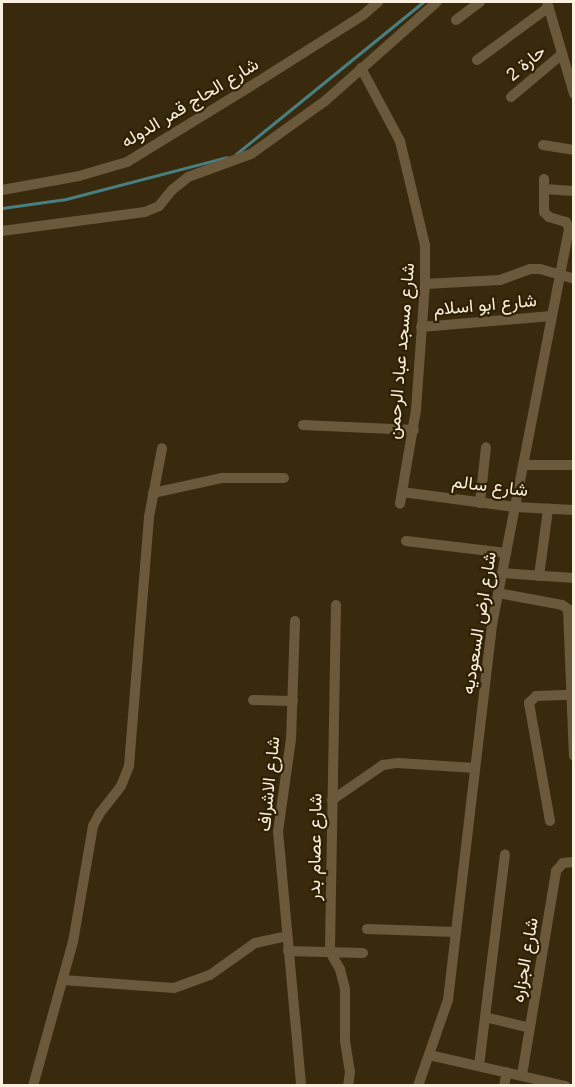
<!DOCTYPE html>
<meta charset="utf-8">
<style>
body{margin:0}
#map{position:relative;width:575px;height:1087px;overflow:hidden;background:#3a2a0d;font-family:Helvetica,Vazirmatn,sans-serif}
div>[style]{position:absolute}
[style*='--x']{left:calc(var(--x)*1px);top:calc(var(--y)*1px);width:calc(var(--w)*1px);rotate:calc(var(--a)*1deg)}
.stream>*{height:3px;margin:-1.5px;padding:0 1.5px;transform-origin:1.5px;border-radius:1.5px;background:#477f82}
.minor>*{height:10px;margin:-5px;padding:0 5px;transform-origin:5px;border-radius:5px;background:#6b593c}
span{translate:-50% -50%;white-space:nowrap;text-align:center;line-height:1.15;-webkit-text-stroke:4.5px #302004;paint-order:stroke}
.street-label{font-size:18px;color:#fbf0e0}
.frame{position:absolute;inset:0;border:3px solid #fbf0e0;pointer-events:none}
</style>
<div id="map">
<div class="stream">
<i style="--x:236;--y:154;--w:241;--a:-39.1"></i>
<i style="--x:2;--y:208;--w:65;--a:-8"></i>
<i style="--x:66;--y:199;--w:166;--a:-14.6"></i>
</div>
<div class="minor">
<i style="--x:547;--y:2;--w:96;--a:73.6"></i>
<i style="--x:456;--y:20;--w:30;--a:-37"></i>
<i style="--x:477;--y:60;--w:89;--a:-36.4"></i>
<i style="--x:361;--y:68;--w:83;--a:61.9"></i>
<i style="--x:400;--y:141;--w:107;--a:76.5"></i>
<i style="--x:425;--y:245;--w:39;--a:90"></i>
<i style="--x:425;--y:284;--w:126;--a:94.1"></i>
<i style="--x:416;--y:410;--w:95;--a:99.7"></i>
<i style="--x:511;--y:97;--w:67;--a:-40.1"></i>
<i style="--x:543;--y:145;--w:31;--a:9"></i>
<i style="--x:544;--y:189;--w:30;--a:4"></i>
<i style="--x:2;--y:190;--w:78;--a:-10.3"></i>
<i style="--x:79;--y:176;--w:50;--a:-16.3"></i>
<i style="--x:127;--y:162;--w:136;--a:-31.5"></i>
<i style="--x:243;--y:91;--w:142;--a:-32.3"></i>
<i style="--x:363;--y:15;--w:20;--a:-41"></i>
<i style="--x:2;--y:231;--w:144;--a:-7.6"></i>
<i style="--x:145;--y:212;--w:15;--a:-23"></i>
<i style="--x:159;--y:206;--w:21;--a:-51"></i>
<i style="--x:172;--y:190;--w:21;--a:-39"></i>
<i style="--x:188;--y:177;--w:67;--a:-20.1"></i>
<i style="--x:251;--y:154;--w:91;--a:-35.6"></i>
<i style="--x:325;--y:101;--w:149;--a:-41.5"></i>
<i style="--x:425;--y:284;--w:75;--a:-3.1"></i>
<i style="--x:500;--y:280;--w:32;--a:-20"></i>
<i style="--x:530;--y:269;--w:10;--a:0"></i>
<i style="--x:540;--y:269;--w:35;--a:16"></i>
<i style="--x:421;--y:327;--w:131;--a:-4.8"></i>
<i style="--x:303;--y:425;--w:111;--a:2.6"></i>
<i style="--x:523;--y:465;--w:51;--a:0"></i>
<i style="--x:402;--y:492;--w:114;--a:7.6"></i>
<i style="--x:515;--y:507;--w:59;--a:2.9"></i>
<i style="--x:153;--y:493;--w:71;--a:-12.3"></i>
<i style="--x:222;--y:478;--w:62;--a:0"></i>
<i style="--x:480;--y:503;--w:56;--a:-83.9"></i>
<i style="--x:406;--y:541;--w:101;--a:6.8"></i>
<i style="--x:502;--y:573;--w:72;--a:4"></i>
<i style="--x:539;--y:576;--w:68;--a:-82.3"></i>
<i style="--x:498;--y:593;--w:65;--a:10.6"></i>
<i style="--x:562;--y:605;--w:7;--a:34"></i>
<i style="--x:568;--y:609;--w:147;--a:87.7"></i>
<i style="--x:336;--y:605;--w:347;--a:91"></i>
<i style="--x:330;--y:952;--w:20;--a:60"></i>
<i style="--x:340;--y:969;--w:21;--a:76"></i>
<i style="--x:345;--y:989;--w:52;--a:90"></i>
<i style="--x:345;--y:1041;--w:31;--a:81"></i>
<i style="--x:350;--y:1072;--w:14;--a:98"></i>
<i style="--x:295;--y:621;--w:118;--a:91.9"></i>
<i style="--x:291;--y:739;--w:93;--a:98"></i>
<i style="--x:278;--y:831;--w:256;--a:84.8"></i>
<i style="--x:253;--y:700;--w:40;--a:1.4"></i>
<i style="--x:332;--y:800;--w:62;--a:-34.5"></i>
<i style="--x:383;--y:765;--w:15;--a:-8"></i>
<i style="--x:398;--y:763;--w:77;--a:3.7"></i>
<i style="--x:550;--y:821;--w:120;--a:-100.1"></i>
<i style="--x:529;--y:703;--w:10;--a:-45"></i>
<i style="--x:536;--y:696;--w:35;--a:-2"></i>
<i style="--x:367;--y:929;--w:88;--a:2"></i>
<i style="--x:288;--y:951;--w:75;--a:1.5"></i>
<i style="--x:63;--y:980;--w:111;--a:4.1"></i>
<i style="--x:174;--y:988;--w:38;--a:-20"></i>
<i style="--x:210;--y:975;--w:55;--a:-35.4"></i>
<i style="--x:255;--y:943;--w:33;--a:-12"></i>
<i style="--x:485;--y:1017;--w:46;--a:13.7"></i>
<i style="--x:429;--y:1055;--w:140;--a:12.8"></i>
<i style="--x:479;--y:1066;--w:213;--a:-83"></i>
<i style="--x:522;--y:1075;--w:207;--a:-80.5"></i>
<i style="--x:556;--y:871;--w:11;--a:-49"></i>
<i style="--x:563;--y:863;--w:11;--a:-5"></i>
<i style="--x:33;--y:1086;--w:149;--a:-74.5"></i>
<i style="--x:73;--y:942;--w:118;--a:-80.2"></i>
<i style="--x:93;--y:826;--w:15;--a:-62"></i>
<i style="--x:100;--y:813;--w:34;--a:-52"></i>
<i style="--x:121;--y:786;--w:22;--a:-68"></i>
<i style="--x:129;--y:766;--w:250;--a:-85.4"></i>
<i style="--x:149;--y:517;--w:70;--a:-79.3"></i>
<i style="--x:418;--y:1086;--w:91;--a:-70.8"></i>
<i style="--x:448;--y:1000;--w:378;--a:-83.3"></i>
<i style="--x:492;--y:625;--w:404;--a:-79"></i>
<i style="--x:569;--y:228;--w:7;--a:-117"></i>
<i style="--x:566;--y:222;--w:18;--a:-164"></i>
<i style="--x:549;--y:217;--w:7;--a:-135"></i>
<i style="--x:544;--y:212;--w:33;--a:-90"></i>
<i style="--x:504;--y:1086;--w:14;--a:-78"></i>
</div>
<div class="street-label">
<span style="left:526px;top:63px;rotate:-40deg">حارة 2</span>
<span style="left:190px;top:103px;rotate:-31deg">شارع الحاج قمر الدوله</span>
<span style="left:485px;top:305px;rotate:-5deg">شارع ابو اسلام</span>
<span style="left:401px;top:351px;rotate:-85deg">شارع مسجد عباد الرحمن</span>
<span style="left:490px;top:486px;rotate:7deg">شارع سالم</span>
<span style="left:479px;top:623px;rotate:-81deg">شارع ارض السعوديه</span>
<span style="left:269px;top:784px;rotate:-84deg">شارع الاشراف</span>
<span style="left:315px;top:847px;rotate:-89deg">شارع عصام بدر</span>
<span style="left:525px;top:960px;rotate:-80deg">شارع الجزاره</span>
</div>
<div class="frame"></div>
</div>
